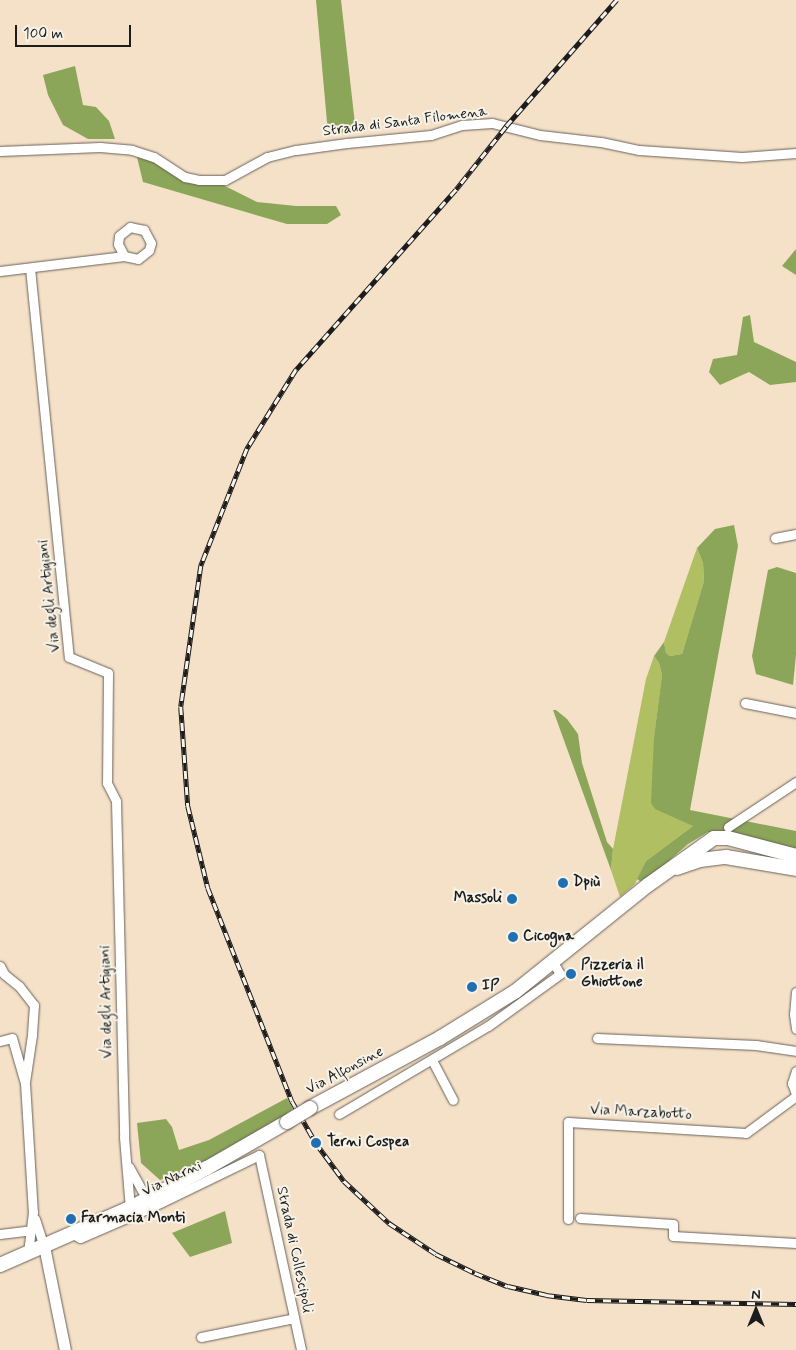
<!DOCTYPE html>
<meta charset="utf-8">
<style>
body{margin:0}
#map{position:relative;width:796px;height:1350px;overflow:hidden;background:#f5e0c8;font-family:Mynerve,sans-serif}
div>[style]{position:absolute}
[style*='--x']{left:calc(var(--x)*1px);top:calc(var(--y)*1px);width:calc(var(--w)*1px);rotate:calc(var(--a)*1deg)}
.green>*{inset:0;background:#afbf62}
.forest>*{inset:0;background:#8ba658}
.roads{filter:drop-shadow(0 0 1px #686158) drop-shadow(0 0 1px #686158)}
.minor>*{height:9px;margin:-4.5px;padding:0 4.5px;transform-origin:4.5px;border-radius:4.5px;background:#fff}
.tertiary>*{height:11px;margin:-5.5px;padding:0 5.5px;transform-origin:5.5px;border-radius:5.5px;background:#fff}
.primary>*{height:14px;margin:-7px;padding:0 7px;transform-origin:7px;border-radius:7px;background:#fff}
.rail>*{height:4.5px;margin-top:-2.25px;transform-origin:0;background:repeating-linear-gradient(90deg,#f7f3e8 0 8px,#1c1c1c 0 16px);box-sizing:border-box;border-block:1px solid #1c1c1c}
.bridges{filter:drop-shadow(0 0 1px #686158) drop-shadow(0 0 1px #686158)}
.primary-bridge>*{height:14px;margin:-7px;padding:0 7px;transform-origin:7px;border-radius:7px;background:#fff}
.dots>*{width:14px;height:14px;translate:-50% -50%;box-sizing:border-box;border:2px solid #f7f3e8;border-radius:50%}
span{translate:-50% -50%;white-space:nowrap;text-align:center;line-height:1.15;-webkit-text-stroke:4px #f7f3e8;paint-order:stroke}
.street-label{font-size:15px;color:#1c1c1c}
.poi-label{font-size:15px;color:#1c1c1c;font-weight:700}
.left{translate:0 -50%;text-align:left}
.right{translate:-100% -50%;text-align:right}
.north{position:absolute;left:731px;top:1285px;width:50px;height:50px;-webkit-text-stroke:4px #f7f3e8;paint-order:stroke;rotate:0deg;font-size:14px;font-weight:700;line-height:20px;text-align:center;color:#1c1c1c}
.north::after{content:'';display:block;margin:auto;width:18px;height:22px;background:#1c1c1c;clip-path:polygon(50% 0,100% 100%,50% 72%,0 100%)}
.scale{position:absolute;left:15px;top:25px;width:116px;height:22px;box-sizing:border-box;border:2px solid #1c1c1c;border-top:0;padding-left:6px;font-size:15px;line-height:18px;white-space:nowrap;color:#1c1c1c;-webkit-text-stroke:4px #f7f3e8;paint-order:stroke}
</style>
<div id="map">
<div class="green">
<i style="clip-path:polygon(697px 548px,703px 563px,704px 581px,682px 654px,670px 656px,666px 653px,664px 642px)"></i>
<i style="clip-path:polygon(654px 656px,659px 663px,662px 675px,654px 738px,693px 826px,646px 861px,635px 884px,620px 897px,611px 870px,613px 849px,646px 679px)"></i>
</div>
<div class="forest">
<i style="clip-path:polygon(316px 0,341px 0,356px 133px,328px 133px)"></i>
<i style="clip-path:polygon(75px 66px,83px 105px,96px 107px,109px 121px,115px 139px,88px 139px,63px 125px,48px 95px,43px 75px)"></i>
<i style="clip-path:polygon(137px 157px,151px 158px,177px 171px,219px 183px,257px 202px,296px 206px,336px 206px,341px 215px,327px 224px,287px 224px,143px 182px)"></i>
<i style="clip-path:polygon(796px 249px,796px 275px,782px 266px)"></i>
<i style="clip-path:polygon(750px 315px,754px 342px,796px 362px,796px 382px,770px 385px,749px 372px,720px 385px,709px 372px,713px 359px,737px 355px,743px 317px)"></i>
<i style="clip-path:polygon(734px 525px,738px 546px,690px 810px,796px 831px,796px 852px,708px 832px,688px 844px,647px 880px,640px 881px,637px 879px,646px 861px,693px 826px,655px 809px,651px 803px,654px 737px,662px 675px,659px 663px,654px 656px,664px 642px,666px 653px,670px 656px,682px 654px,704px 581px,703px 563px,697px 548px,715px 529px)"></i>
<i style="clip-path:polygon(777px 567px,796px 573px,796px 655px,793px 685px,756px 674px,752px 656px,768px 570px)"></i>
<i style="clip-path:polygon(553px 710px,556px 710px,567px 719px,578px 734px,582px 763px,607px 842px,613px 849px,611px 870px)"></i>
<i style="clip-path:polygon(287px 1098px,293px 1109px,275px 1122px,207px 1161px,160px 1180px,141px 1163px,137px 1123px,166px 1119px,172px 1127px,179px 1150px,209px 1140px)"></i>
<i style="clip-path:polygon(225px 1211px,232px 1243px,190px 1257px,172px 1233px)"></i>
</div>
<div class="roads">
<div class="minor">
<i style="--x:0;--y:151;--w:100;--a:-2.3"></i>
<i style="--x:100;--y:147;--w:32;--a:5"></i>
<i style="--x:132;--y:150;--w:23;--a:18"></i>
<i style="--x:154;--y:157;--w:37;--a:33"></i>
<i style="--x:185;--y:177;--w:14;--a:12"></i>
<i style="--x:199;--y:180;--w:26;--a:0"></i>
<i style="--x:225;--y:180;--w:48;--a:-28.7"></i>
<i style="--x:267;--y:157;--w:30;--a:-14"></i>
<i style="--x:296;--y:150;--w:51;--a:-7.8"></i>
<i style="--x:347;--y:143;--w:84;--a:-5.4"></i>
<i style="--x:431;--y:135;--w:33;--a:-18"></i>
<i style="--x:462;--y:125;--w:30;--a:-4"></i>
<i style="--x:492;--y:123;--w:49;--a:14"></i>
<i style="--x:540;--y:135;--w:61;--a:6.5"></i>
<i style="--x:601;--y:142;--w:39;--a:12"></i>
<i style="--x:639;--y:150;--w:103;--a:3.9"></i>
<i style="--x:742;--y:157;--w:54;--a:-4.2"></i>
<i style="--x:30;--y:268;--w:391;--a:84.3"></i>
<i style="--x:69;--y:657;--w:42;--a:22.3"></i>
<i style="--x:108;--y:673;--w:110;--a:90.5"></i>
<i style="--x:107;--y:783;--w:20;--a:63"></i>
<i style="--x:116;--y:801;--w:336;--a:88.6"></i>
<i style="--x:124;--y:1137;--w:71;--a:85.2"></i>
<i style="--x:0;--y:271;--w:125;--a:-6.9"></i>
<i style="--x:124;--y:256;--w:14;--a:12"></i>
<i style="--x:138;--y:259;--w:14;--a:-39"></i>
<i style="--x:149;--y:250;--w:7;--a:-74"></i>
<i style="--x:151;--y:243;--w:15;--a:-118"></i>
<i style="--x:144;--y:230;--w:14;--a:-168"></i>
<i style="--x:130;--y:227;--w:14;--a:141"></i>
<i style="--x:119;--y:236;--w:8;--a:97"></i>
<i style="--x:118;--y:244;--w:13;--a:63"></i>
<i style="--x:775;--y:538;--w:21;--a:-11"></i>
<i style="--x:745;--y:703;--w:52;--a:11.1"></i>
<i style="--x:728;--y:827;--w:82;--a:-33.5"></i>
<i style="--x:0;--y:966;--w:9;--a:63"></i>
<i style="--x:4;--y:974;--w:19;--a:39"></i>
<i style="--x:19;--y:986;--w:24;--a:52"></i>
<i style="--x:34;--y:1005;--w:30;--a:94"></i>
<i style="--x:32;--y:1035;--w:48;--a:98.5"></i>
<i style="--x:796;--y:992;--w:22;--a:95"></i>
<i style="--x:794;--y:1014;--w:15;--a:82"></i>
<i style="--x:597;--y:1038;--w:159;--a:2.5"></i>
<i style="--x:756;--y:1045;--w:40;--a:8.5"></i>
<i style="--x:0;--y:1041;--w:12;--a:-14"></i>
<i style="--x:12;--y:1038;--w:47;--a:73.9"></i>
<i style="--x:25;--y:1083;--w:129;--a:86.5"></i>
<i style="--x:33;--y:1212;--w:41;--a:97"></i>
<i style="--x:432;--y:1060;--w:45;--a:62.3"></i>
<i style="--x:796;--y:1071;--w:13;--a:108"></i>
<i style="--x:792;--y:1083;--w:12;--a:70"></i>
<i style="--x:339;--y:1114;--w:173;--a:-30.6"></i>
<i style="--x:488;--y:1026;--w:89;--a:-35.8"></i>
<i style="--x:560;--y:974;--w:14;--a:-120"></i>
<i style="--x:129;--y:1167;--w:37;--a:61"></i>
<i style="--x:580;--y:1218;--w:93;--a:3.7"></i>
<i style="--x:673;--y:1224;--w:12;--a:90"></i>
<i style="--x:673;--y:1236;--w:123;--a:3.3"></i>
<i style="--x:35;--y:1219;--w:28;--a:72"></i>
<i style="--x:568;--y:1219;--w:97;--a:-90"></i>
<i style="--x:568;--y:1122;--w:178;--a:3.5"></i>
<i style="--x:746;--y:1133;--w:62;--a:-36.5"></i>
<i style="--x:71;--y:1233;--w:10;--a:29"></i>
<i style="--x:80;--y:1238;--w:81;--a:-23.4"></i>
<i style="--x:154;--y:1206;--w:117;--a:-25.9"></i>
<i style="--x:259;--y:1155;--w:199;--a:77.8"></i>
<i style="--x:0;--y:1234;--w:31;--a:-7"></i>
<i style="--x:201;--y:1337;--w:95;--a:-11.5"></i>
</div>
<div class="tertiary">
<i style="--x:44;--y:1246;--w:106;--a:78.6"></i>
</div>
<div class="primary">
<i style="--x:677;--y:868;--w:24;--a:-19"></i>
<i style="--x:700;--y:860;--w:26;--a:-7"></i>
<i style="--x:726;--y:857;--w:71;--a:9.7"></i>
<i style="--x:310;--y:1108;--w:148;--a:-28.3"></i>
<i style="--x:440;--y:1038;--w:89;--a:-31.7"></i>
<i style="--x:516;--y:991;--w:169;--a:-38.8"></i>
<i style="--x:648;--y:885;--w:81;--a:-35.5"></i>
<i style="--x:714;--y:838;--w:14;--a:0"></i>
<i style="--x:728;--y:838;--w:70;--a:14.8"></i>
<i style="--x:0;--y:1265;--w:142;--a:-23.7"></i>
<i style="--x:130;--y:1208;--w:87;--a:-27.5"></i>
<i style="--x:207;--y:1168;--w:92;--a:-29.9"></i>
</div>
</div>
<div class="rail">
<i style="--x:617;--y:0;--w:169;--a:131.2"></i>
<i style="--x:506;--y:127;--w:80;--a:128.4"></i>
<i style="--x:456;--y:190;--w:241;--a:131.6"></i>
<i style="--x:296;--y:370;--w:93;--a:121.8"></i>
<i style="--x:247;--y:449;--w:126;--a:111.5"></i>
<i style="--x:201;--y:566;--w:142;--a:98.1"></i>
<i style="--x:181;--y:707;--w:99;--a:86"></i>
<i style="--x:188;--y:806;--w:84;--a:76.3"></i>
<i style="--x:208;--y:888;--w:229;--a:68.5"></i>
<i style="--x:292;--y:1101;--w:48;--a:60.3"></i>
<i style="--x:316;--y:1143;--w:47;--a:53.6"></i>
<i style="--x:344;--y:1181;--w:62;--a:43"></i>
<i style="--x:389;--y:1223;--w:56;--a:33.4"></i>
<i style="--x:436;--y:1254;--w:43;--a:26"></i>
<i style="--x:475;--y:1273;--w:35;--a:22"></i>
<i style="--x:508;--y:1286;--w:39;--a:13"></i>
<i style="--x:546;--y:1295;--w:41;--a:7"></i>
<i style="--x:587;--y:1300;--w:209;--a:1.1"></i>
</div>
<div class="bridges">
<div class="primary-bridge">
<i style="--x:287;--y:1122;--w:27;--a:-31"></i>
</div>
</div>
<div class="dots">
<i style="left:563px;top:883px;background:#1f6fb2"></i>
<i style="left:512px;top:899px;background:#1f6fb2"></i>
<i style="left:513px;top:937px;background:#1f6fb2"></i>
<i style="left:571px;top:974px;background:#1f6fb2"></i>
<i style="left:472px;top:987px;background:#1f6fb2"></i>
<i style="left:316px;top:1143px;background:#1f6fb2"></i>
<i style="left:71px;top:1219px;background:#1f6fb2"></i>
</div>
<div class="street-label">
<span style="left:405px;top:122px;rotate:-7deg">Strada di Santa Filomena</span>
<span style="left:50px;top:596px;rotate:-96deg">Via degli Artigiani</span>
<span style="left:107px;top:1002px;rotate:-91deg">Via degli Artigiani</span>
<span style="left:345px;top:1071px;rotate:-28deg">Via Alfonsine</span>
<span style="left:641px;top:1113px;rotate:3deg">Via Marzabotto</span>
<span style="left:172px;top:1179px;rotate:-26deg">Via Narni</span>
<span style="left:294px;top:1250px;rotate:78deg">Strada di Collescipoli</span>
</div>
<div class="poi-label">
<span class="left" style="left:573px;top:883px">Dpiù</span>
<span class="right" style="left:502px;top:899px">Massoli</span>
<span class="left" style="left:523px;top:937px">Cicogna</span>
<span class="left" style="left:581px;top:974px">Pizzeria il<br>Ghiottone</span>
<span class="left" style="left:482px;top:987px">IP</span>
<span class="left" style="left:327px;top:1143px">Terni Cospea</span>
<span class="left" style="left:81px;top:1219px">Farmacia Monti</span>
</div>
<div class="north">N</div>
<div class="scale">100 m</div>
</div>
